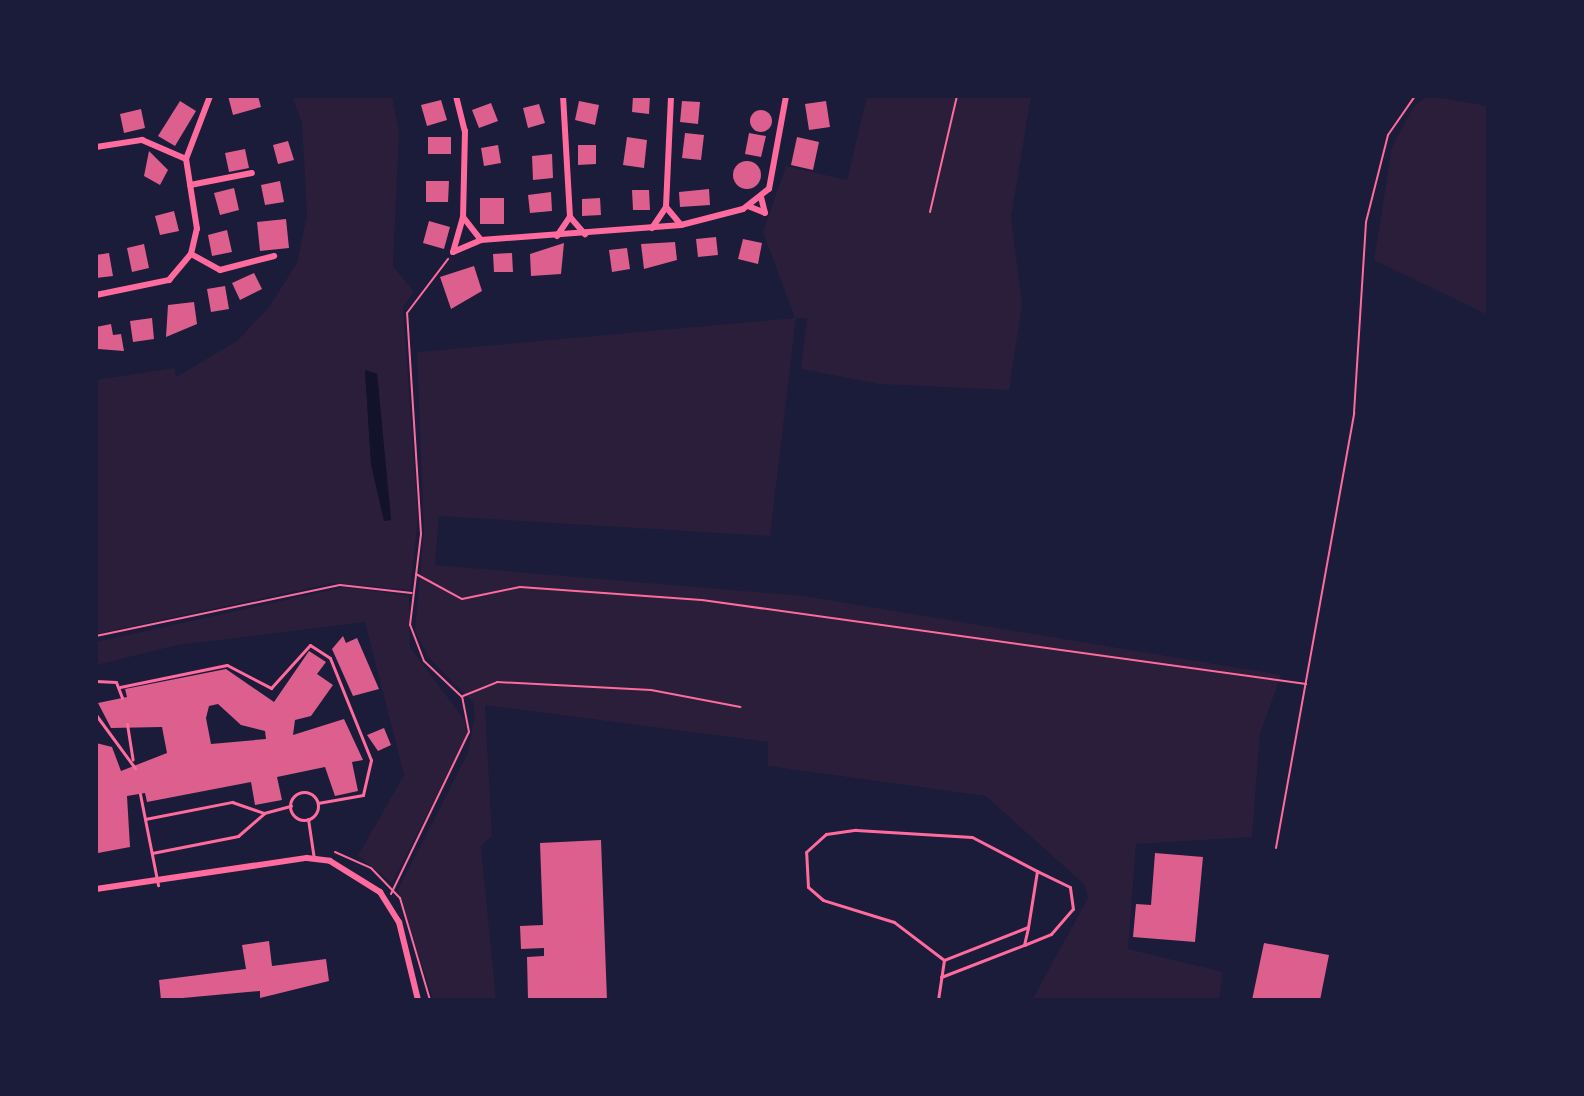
<!DOCTYPE html>
<style>
body{margin:0}
#map{position:relative;width:1584px;height:1096px;overflow:hidden;background:#1b1b3a;font-family:Overpass,sans-serif}
div>[style]{position:absolute}
[style*='--x']{left:calc(var(--x)*1px);top:calc(var(--y)*1px);width:calc(var(--w)*1px);rotate:calc(var(--a)*1deg)}
.green>*{inset:0;background:#2a1e3b}
.water>*{inset:0;background:#12122b}
.building>*{inset:0;background:#dd5f8e}
.round{border-radius:50%}
.path>*{height:2px;margin:-1px;padding:0 1px;transform-origin:1px;border-radius:1px;background:#ff6b9d}
.service>*{height:3px;margin:-1.5px;padding:0 1.5px;transform-origin:1.5px;border-radius:1.5px;background:#ff6b9d}
.service>.ring{margin:-1.5px;padding:0;box-sizing:content-box;background:none;border:3px solid #ff6b9d;border-radius:50%}
.minor>*{height:6px;margin:-3px;padding:0 3px;transform-origin:3px;border-radius:3px;background:#ff6b9d}
span{translate:-50% -50%;white-space:nowrap;text-align:center;line-height:1.15;-webkit-text-stroke:8px #1b1b3a;paint-order:stroke}
.frame{position:absolute;inset:0;border:98px solid #1b1b3a;pointer-events:none}
</style>
<div id="map">
<div class="green">
<i style="clip-path:polygon(evenodd,292px 96px,392px 96px,399px 132px,393px 266px,414px 292px,403px 307px,418px 519px,410px 590px,333px 583px,96px 634px,96px 380px,174px 368px,176px 377px,237px 341px,269px 307px,297px 263px,307px 215px,302px 123px,292px 96px,365px 370px,377px 374px,391px 520px,384px 520px,371px 464px,365px 370px)"></i>
<i style="clip-path:polygon(867px 96px,1031px 96px,1011px 217px,1022px 304px,1009px 390px,879px 384px,801px 369px,807px 318px,796px 318px,770px 536px,439px 516px,435px 565px,804px 596px,1281px 675px,1260px 734px,1252px 837px,1136px 844px,1128px 949px,1223px 972px,1219px 1000px,1032px 1000px,1088px 898px,1085px 885px,986px 796px,768px 766px,768px 742px,485px 705px,492px 836px,481px 846px,496px 1000px,433px 1000px,398px 890px,468px 753px,475px 714px,473px 702px,428px 657px,415px 630px,424px 532px,417px 352px,795px 318px,763px 232px,786px 166px,847px 180px)"></i>
<i style="clip-path:polygon(1428px 96px,1488px 106px,1488px 315px,1374px 260px,1392px 147px,1414px 106px)"></i>
<i style="clip-path:polygon(345px 587px,409px 596px,410px 647px,465px 721px,467px 736px,392px 883px,358px 856px,404px 775px,365px 622px,178px 645px,96px 665px,96px 642px)"></i>
</div>
<div class="water">
<i style="clip-path:polygon(365px 370px,377px 374px,391px 520px,384px 521px,371px 464px)"></i>
</div>
<div class="building">
<i style="clip-path:polygon(228px 96px,258px 96px,261px 107px,233px 115px)"></i>
<i style="clip-path:polygon(633px 96px,650px 96px,649px 114px,632px 112px)"></i>
<i style="clip-path:polygon(441px 100px,447px 120px,427px 126px,421px 105px)"></i>
<i style="clip-path:polygon(180px 101px,196px 111px,175px 146px,158px 136px)"></i>
<i style="clip-path:polygon(579px 101px,599px 105px,595px 125px,575px 120px)"></i>
<i style="clip-path:polygon(682px 101px,700px 102px,698px 124px,680px 122px)"></i>
<i style="clip-path:polygon(826px 101px,830px 127px,809px 130px,805px 104px)"></i>
<i style="clip-path:polygon(491px 103px,498px 121px,479px 128px,472px 110px)"></i>
<i style="clip-path:polygon(539px 104px,545px 123px,528px 128px,523px 108px)"></i>
<i style="clip-path:polygon(141px 109px,145px 128px,124px 133px,120px 114px)"></i>
<i class="round" style="left:750px;top:110px;width:22px;height:22px"></i>
<i style="clip-path:polygon(685px 133px,704px 135px,701px 160px,682px 158px)"></i>
<i style="clip-path:polygon(749px 133px,766px 136px,761px 157px,745px 154px)"></i>
<i style="clip-path:polygon(428px 137px,451px 137px,451px 154px,428px 154px)"></i>
<i style="clip-path:polygon(627px 137px,647px 140px,644px 168px,623px 165px)"></i>
<i style="clip-path:polygon(797px 137px,819px 142px,813px 170px,791px 165px)"></i>
<i style="clip-path:polygon(288px 141px,294px 160px,278px 164px,273px 145px)"></i>
<i style="clip-path:polygon(498px 145px,501px 163px,484px 166px,481px 148px)"></i>
<i style="clip-path:polygon(578px 145px,596px 145px,596px 164px,578px 165px)"></i>
<i style="clip-path:polygon(245px 149px,249px 168px,229px 172px,225px 153px)"></i>
<i style="clip-path:polygon(149px 151px,168px 170px,160px 185px,144px 176px)"></i>
<i style="clip-path:polygon(552px 154px,553px 178px,533px 180px,532px 156px)"></i>
<i class="round" style="left:733px;top:161px;width:28px;height:28px"></i>
<i style="clip-path:polygon(280px 181px,284px 202px,265px 205px,261px 185px)"></i>
<i style="clip-path:polygon(426px 181px,449px 181px,448px 202px,426px 202px)"></i>
<i style="clip-path:polygon(234px 188px,239px 210px,220px 215px,214px 193px)"></i>
<i style="clip-path:polygon(709px 189px,710px 205px,680px 207px,679px 192px)"></i>
<i style="clip-path:polygon(632px 190px,649px 190px,650px 210px,633px 210px)"></i>
<i style="clip-path:polygon(551px 192px,552px 211px,530px 213px,528px 195px)"></i>
<i style="clip-path:polygon(480px 198px,504px 198px,504px 224px,480px 224px)"></i>
<i style="clip-path:polygon(600px 198px,601px 215px,582px 216px,582px 199px)"></i>
<i style="clip-path:polygon(174px 211px,179px 231px,160px 235px,155px 216px)"></i>
<i style="clip-path:polygon(286px 219px,289px 248px,260px 251px,257px 222px)"></i>
<i style="clip-path:polygon(429px 221px,450px 227px,444px 249px,423px 243px)"></i>
<i style="clip-path:polygon(227px 230px,232px 252px,212px 256px,208px 235px)"></i>
<i style="clip-path:polygon(716px 237px,718px 255px,698px 257px,696px 239px)"></i>
<i style="clip-path:polygon(743px 239px,762px 243px,758px 264px,738px 259px)"></i>
<i style="clip-path:polygon(675px 242px,677px 260px,644px 269px,641px 244px)"></i>
<i style="clip-path:polygon(564px 243px,561px 274px,531px 276px,530px 254px)"></i>
<i style="clip-path:polygon(144px 244px,149px 268px,132px 272px,127px 248px)"></i>
<i style="clip-path:polygon(627px 248px,630px 269px,612px 272px,609px 250px)"></i>
<i style="clip-path:polygon(109px 253px,113px 276px,96px 278px,96px 255px)"></i>
<i style="clip-path:polygon(512px 253px,513px 272px,494px 272px,493px 254px)"></i>
<i style="clip-path:polygon(474px 266px,482px 291px,451px 309px,440px 277px)"></i>
<i style="clip-path:polygon(254px 273px,262px 289px,240px 300px,232px 283px)"></i>
<i style="clip-path:polygon(225px 286px,229px 309px,211px 312px,207px 289px)"></i>
<i style="clip-path:polygon(194px 302px,197px 324px,166px 337px,168px 305px)"></i>
<i style="clip-path:polygon(152px 318px,154px 339px,133px 342px,130px 321px)"></i>
<i style="clip-path:polygon(111px 324px,113px 335px,121px 334px,124px 351px,98px 349px,96px 327px)"></i>
<i style="clip-path:polygon(343px 636px,346px 643px,357px 638px,379px 689px,353px 696px,332px 649px)"></i>
<i style="clip-path:polygon(evenodd,309px 651px,326px 662px,317px 674px,333px 685px,311px 716px,295px 720px,293px 735px,344px 719px,363px 760px,352px 762px,358px 791px,335px 796px,325px 767px,277px 777px,282px 800px,255px 805px,251px 782px,147px 802px,145px 793px,127px 796px,130px 847px,98px 853px,96px 743px,112px 747px,121px 771px,167px 753px,162px 727px,111px 728px,98px 703px,127px 697px,125px 689px,226px 669px,274px 702px,309px 651px,218px 704px,241px 725px,265px 731px,266px 739px,211px 744px,206px 718px,209px 706px,218px 704px)"></i>
<i style="clip-path:polygon(384px 728px,391px 745px,378px 751px,367px 735px)"></i>
<i style="clip-path:polygon(601px 840px,607px 1000px,528px 1000px,527px 957px,544px 956px,544px 948px,521px 949px,520px 926px,543px 925px,540px 843px)"></i>
<i style="clip-path:polygon(1155px 853px,1203px 857px,1195px 942px,1133px 937px,1136px 904px,1151px 905px)"></i>
<i style="clip-path:polygon(269px 941px,272px 966px,326px 959px,329px 981px,260px 998px,260px 991px,161px 1000px,159px 980px,246px 969px,242px 945px)"></i>
<i style="clip-path:polygon(1264px 943px,1329px 955px,1320px 1000px,1252px 1000px)"></i>
</div>
<div class="path">
<i style="--x:930;--y:212;--w:119;--a:-76.9"></i>
<i style="--x:416;--y:574;--w:52;--a:28.5"></i>
<i style="--x:462;--y:599;--w:59;--a:-11.7"></i>
<i style="--x:520;--y:587;--w:182;--a:4.1"></i>
<i style="--x:702;--y:600;--w:610;--a:7.92"></i>
<i style="--x:96;--y:636;--w:249;--a:-11.8"></i>
<i style="--x:340;--y:585;--w:72;--a:6.3"></i>
<i style="--x:463;--y:696;--w:37;--a:-22"></i>
<i style="--x:497;--y:682;--w:154;--a:3"></i>
<i style="--x:651;--y:690;--w:91;--a:10.8"></i>
<i style="--x:1276;--y:848;--w:442;--a:-79.8"></i>
<i style="--x:1354;--y:413;--w:191;--a:-86.4"></i>
<i style="--x:1366;--y:222;--w:90;--a:-75.8"></i>
<i style="--x:1388;--y:135;--w:47;--a:-55.3"></i>
<i style="--x:335;--y:852;--w:39;--a:24"></i>
<i style="--x:371;--y:868;--w:42;--a:46"></i>
<i style="--x:400;--y:898;--w:106;--a:73.6"></i>
<i style="--x:391;--y:894;--w:180;--a:-64.3"></i>
<i style="--x:469;--y:732;--w:36;--a:-101"></i>
<i style="--x:462;--y:697;--w:52;--a:-136.5"></i>
<i style="--x:424;--y:661;--w:39;--a:-111"></i>
<i style="--x:410;--y:625;--w:92;--a:-83.1"></i>
<i style="--x:421;--y:534;--w:221;--a:-93.6"></i>
<i style="--x:407;--y:313;--w:68;--a:-52.8"></i>
</div>
<div class="service">
<i style="--x:96;--y:681;--w:20;--a:3"></i>
<i style="--x:116;--y:682;--w:17;--a:69"></i>
<i style="--x:120;--y:687;--w:109;--a:-11.6"></i>
<i style="--x:227;--y:665;--w:50;--a:27.6"></i>
<i style="--x:271;--y:688;--w:58;--a:-47.8"></i>
<i style="--x:310;--y:645;--w:24;--a:33"></i>
<i style="--x:330;--y:658;--w:110;--a:68.1"></i>
<i style="--x:371;--y:760;--w:36;--a:103"></i>
<i style="--x:363;--y:795;--w:46;--a:169.9"></i>
<i style="--x:96;--y:715;--w:66;--a:53.7"></i>
<i style="--x:127;--y:724;--w:36;--a:81"></i>
<i class="ring" style="left:290px;top:792px;width:25px;height:25px"></i>
<i style="--x:140;--y:794;--w:93;--a:78.8"></i>
<i style="--x:145;--y:819;--w:89;--a:-11.1"></i>
<i style="--x:232;--y:802;--w:34;--a:19"></i>
<i style="--x:308;--y:819;--w:40;--a:81.5"></i>
<i style="--x:856;--y:830;--w:116;--a:3.5"></i>
<i style="--x:972;--y:837;--w:73;--a:27.6"></i>
<i style="--x:1037;--y:871;--w:57;--a:99.1"></i>
<i style="--x:1028;--y:927;--w:90;--a:158.6"></i>
<i style="--x:944;--y:960;--w:63;--a:-142.8"></i>
<i style="--x:894;--y:922;--w:74;--a:-162.8"></i>
<i style="--x:823;--y:900;--w:20;--a:-139"></i>
<i style="--x:808;--y:887;--w:35;--a:-93"></i>
<i style="--x:806;--y:852;--w:27;--a:-42"></i>
<i style="--x:826;--y:834;--w:30;--a:-8"></i>
<i style="--x:152;--y:853;--w:88;--a:-11.2"></i>
<i style="--x:238;--y:836;--w:35;--a:-41"></i>
<i style="--x:264;--y:813;--w:28;--a:-15"></i>
<i style="--x:1024;--y:945;--w:29;--a:-22"></i>
<i style="--x:1051;--y:934;--w:33;--a:-49"></i>
<i style="--x:1073;--y:909;--w:22;--a:-98"></i>
<i style="--x:1070;--y:887;--w:37;--a:-154"></i>
<i style="--x:941;--y:977;--w:89;--a:-21.1"></i>
<i style="--x:1024;--y:945;--w:18;--a:-77"></i>
<i style="--x:938;--y:1000;--w:40;--a:-81.5"></i>
</div>
<div class="minor">
<i style="--x:456;--y:96;--w:36;--a:76"></i>
<i style="--x:465;--y:131;--w:86;--a:91.3"></i>
<i style="--x:463;--y:217;--w:29;--a:52"></i>
<i style="--x:96;--y:147;--w:47;--a:-8.7"></i>
<i style="--x:142;--y:140;--w:48;--a:23.4"></i>
<i style="--x:190;--y:185;--w:63;--a:-11"></i>
<i style="--x:748;--y:206;--w:18;--a:22"></i>
<i style="--x:765;--y:213;--w:16;--a:-104"></i>
<i style="--x:666;--y:207;--w:23;--a:50"></i>
<i style="--x:570;--y:217;--w:23;--a:49"></i>
<i style="--x:652;--y:228;--w:25;--a:-56"></i>
<i style="--x:666;--y:207;--w:111;--a:-87.4"></i>
<i style="--x:557;--y:236;--w:23;--a:-56"></i>
<i style="--x:570;--y:217;--w:121;--a:-93.3"></i>
<i style="--x:453;--y:252;--w:30;--a:-23"></i>
<i style="--x:481;--y:240;--w:201;--a:-4.3"></i>
<i style="--x:681;--y:225;--w:64;--a:-14.5"></i>
<i style="--x:743;--y:209;--w:33;--a:-38"></i>
<i style="--x:769;--y:189;--w:95;--a:-79.6"></i>
<i style="--x:453;--y:252;--w:36;--a:-74"></i>
<i style="--x:191;--y:254;--w:33;--a:29"></i>
<i style="--x:220;--y:270;--w:56;--a:-14.5"></i>
<i style="--x:96;--y:295;--w:75;--a:-11.6"></i>
<i style="--x:169;--y:280;--w:34;--a:-50"></i>
<i style="--x:191;--y:254;--w:26;--a:-77"></i>
<i style="--x:197;--y:229;--w:71;--a:-98.9"></i>
<i style="--x:186;--y:159;--w:67;--a:-69.1"></i>
<i style="--x:96;--y:889;--w:213;--a:-8.4"></i>
<i style="--x:307;--y:858;--w:23;--a:7"></i>
<i style="--x:330;--y:861;--w:59;--a:31.8"></i>
<i style="--x:380;--y:892;--w:36;--a:58"></i>
<i style="--x:399;--y:922;--w:80;--a:76.3"></i>
</div>
<div class="frame"></div>
</div>
